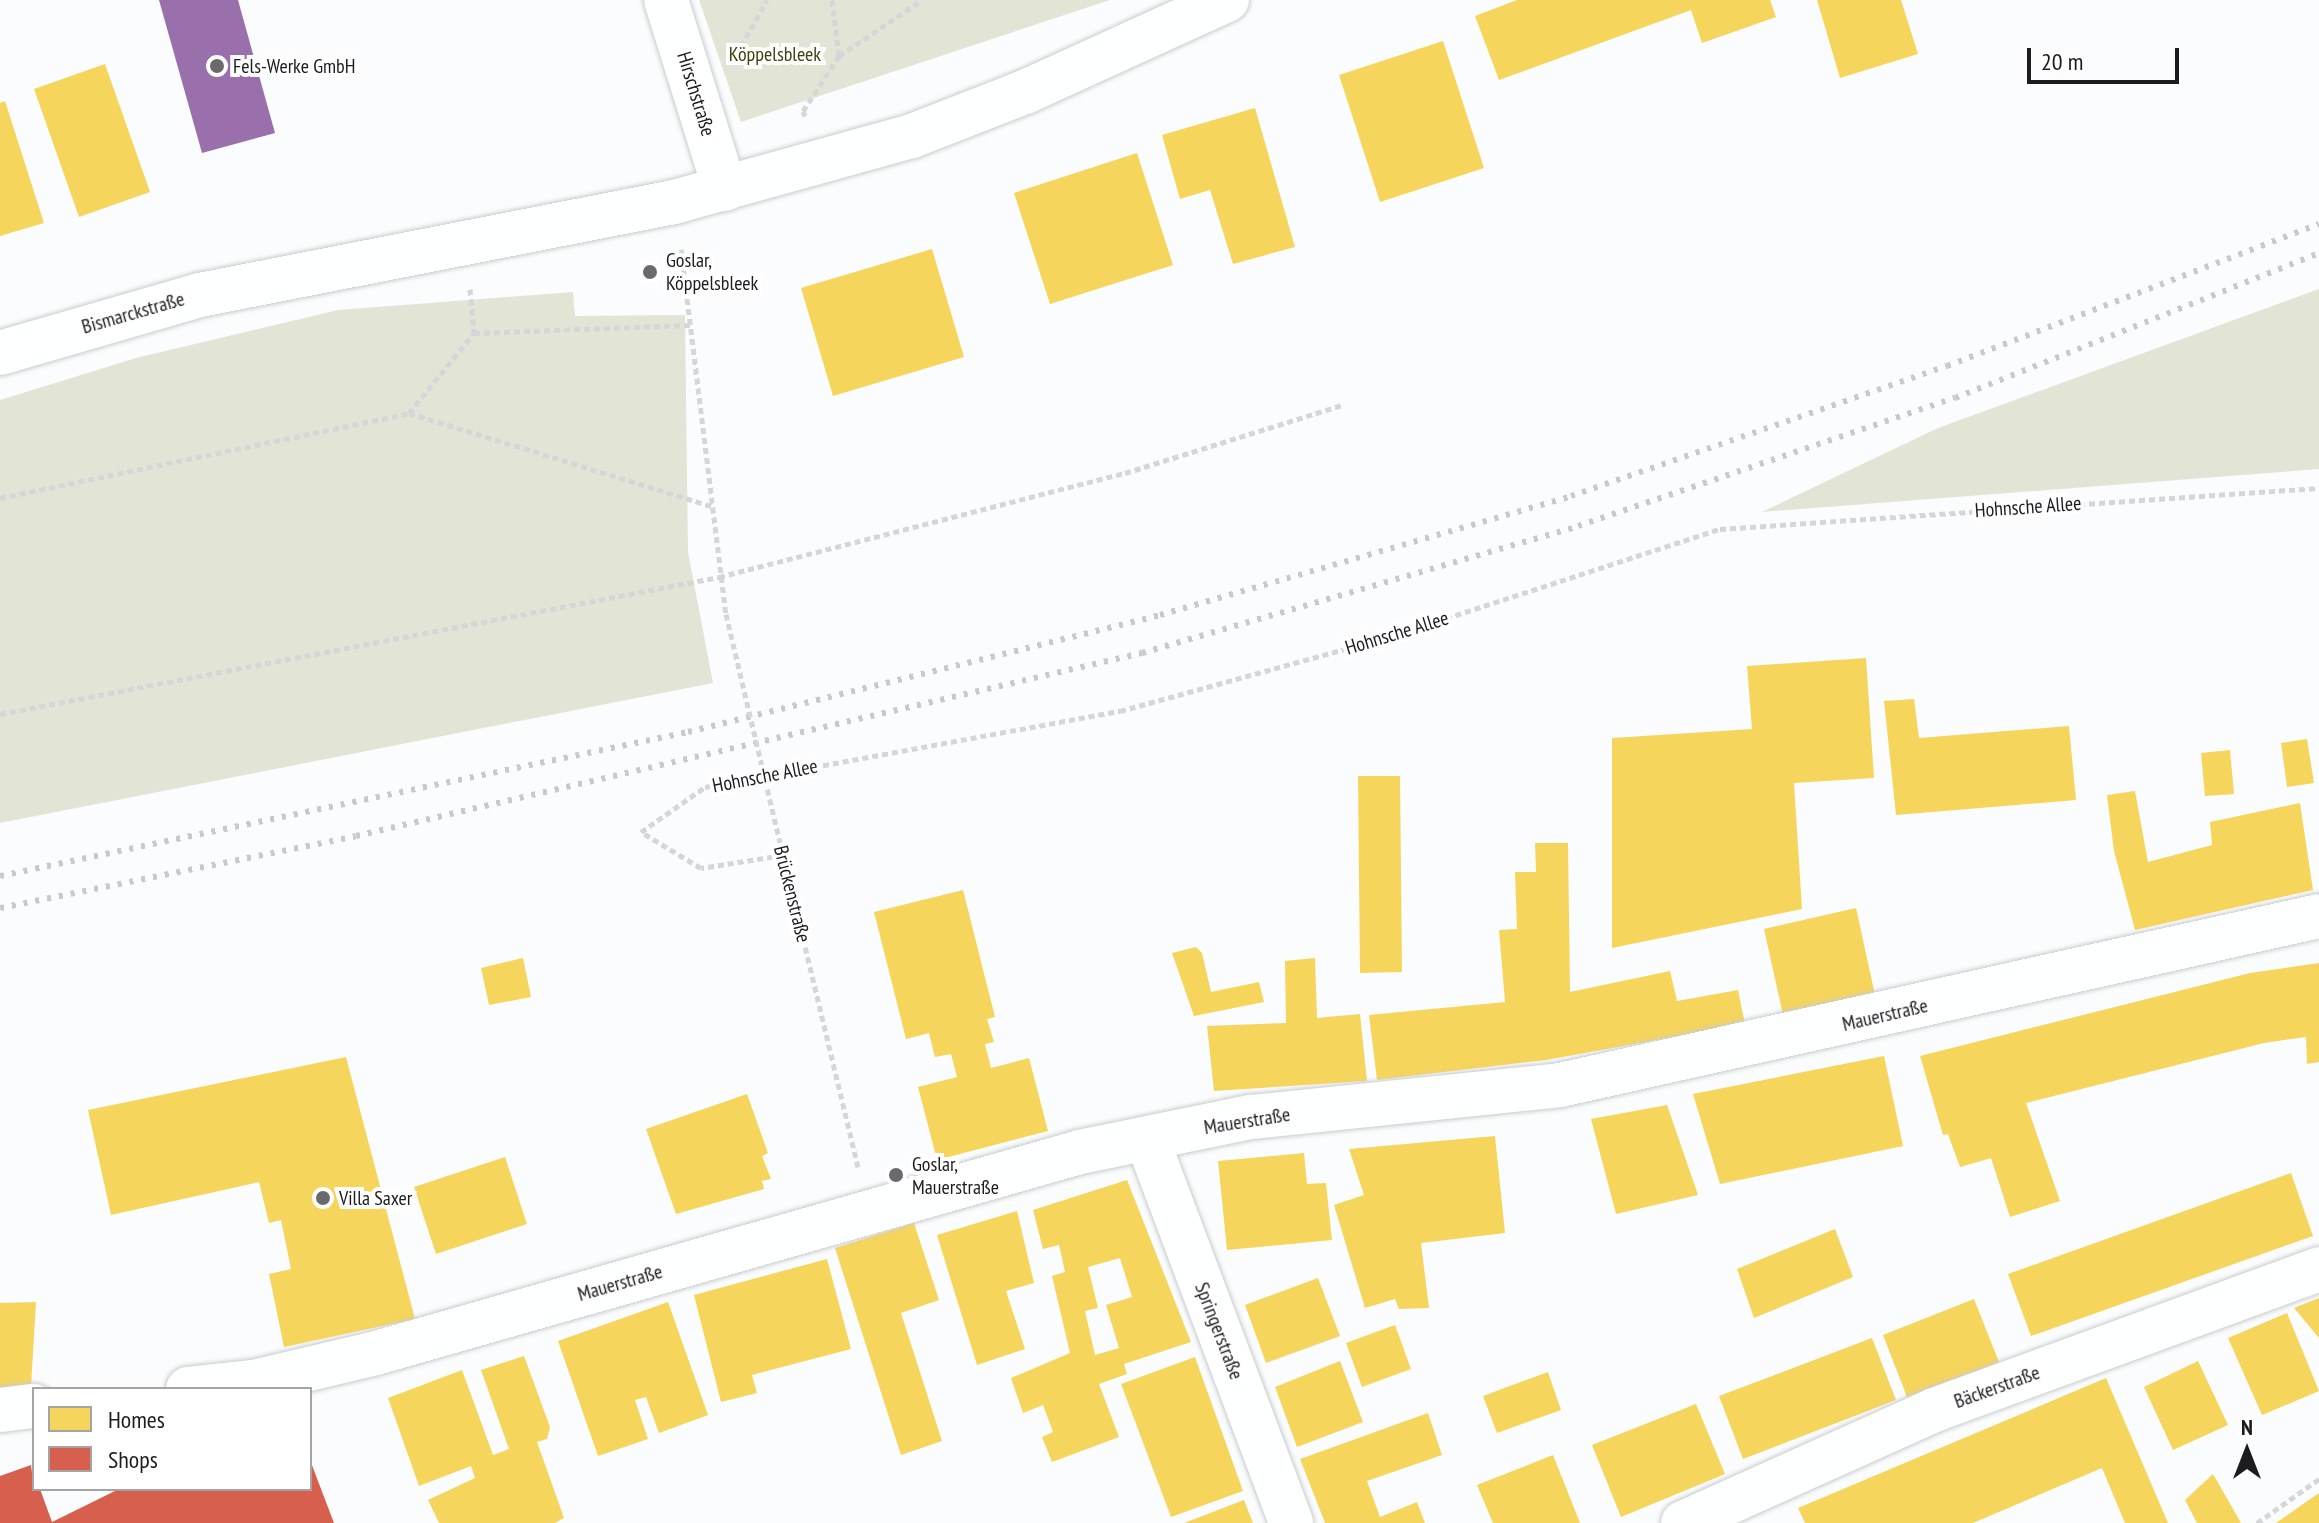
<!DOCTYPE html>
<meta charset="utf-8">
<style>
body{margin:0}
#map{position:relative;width:2319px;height:1523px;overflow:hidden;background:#fafcfe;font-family:"PT Sans Narrow",sans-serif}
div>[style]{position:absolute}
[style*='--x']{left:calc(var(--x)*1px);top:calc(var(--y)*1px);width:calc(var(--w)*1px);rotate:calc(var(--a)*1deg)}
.green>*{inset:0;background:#e2e5d5}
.homes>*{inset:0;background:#f6d55c}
.shops>*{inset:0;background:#d6604d}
.offices>*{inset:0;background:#9970ab}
.path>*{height:5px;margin-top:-2.5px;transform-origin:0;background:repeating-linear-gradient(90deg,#d5d6d7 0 6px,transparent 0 10px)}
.roads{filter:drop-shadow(0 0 2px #cacbcd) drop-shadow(0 0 2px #cacbcd)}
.minor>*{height:44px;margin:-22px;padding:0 22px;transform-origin:22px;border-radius:22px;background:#feffff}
.tertiary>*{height:44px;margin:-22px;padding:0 22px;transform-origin:22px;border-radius:22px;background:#feffff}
.rail>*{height:6px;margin-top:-3px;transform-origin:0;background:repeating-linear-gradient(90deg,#c9c9ca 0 4px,transparent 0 12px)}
.path-bridge>*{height:5px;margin-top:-2.5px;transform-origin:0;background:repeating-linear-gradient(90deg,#d5d6d7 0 6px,transparent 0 10px)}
.dots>*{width:22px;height:22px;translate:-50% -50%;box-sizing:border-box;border:4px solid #fff;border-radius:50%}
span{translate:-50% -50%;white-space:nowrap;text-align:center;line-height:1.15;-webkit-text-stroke:8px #fff;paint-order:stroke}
.park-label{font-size:20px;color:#3c410f}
.poi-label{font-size:20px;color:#1c1c1f}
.left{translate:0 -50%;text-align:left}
.street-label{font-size:20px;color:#1c1c1f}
.legend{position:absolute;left:32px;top:1387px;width:280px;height:104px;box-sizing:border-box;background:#fff;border:2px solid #a4a4a5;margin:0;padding:10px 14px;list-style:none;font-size:24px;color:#1c1c1f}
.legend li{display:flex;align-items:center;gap:16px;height:40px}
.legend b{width:40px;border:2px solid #a4a4a5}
.north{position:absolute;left:2207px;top:1411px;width:80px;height:80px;-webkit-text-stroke:6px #fff;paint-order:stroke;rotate:0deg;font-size:22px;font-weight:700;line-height:32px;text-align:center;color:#1c1c1f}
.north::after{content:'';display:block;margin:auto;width:28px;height:36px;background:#1c1c1f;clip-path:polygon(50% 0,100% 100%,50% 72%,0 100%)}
.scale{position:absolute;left:2027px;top:48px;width:152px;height:36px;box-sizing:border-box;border:4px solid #1c1c1f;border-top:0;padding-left:10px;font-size:24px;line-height:28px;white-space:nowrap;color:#1c1c1f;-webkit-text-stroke:6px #fff;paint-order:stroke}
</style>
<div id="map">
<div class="green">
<i style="clip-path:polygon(699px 0,1110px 0,741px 122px)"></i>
<i style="clip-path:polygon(2319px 289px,2319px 469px,1762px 512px,1938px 428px)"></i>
<i style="clip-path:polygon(573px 292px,575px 316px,685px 315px,688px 552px,713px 683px,0 823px,0 400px,136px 358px,338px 310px)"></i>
</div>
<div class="homes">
<i style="clip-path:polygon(1517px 0,1770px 0,1776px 17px,1702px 43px,1691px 10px,1499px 80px,1475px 16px)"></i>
<i style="clip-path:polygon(1817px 0,1901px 0,1918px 54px,1840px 78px)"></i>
<i style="clip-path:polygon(1443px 41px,1484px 168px,1380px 202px,1339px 75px)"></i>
<i style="clip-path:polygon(105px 64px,150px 192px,79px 217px,34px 89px)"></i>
<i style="clip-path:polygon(5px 101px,44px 223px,0 236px,0 103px)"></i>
<i style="clip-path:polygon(1255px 108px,1295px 247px,1233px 264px,1210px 190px,1180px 199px,1162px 135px)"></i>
<i style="clip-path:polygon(1137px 153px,1173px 265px,1050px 304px,1014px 193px)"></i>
<i style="clip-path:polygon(932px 249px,964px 357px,833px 396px,801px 288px)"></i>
<i style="clip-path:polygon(1866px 658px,1874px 778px,1794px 783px,1802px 909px,1612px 948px,1612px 738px,1752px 729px,1747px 666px)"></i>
<i style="clip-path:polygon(1914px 699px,1919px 738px,2069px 726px,2076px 800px,1896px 815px,1884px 701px)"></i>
<i style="clip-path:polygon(2307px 739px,2314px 783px,2287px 787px,2281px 743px)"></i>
<i style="clip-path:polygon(2230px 750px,2234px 794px,2205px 796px,2201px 753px)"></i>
<i style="clip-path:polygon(1358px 776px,1400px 776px,1402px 972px,1360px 973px)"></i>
<i style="clip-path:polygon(2135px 791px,2148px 862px,2212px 845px,2210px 822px,2300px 803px,2313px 890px,2135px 930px,2114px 851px,2107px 795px)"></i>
<i style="clip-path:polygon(1535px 843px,1568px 843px,1570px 992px,1670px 971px,1677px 1001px,1738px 990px,1745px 1024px,1546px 1060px,1377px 1080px,1369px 1015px,1505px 1002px,1499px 930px,1517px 929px,1515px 872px,1536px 872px)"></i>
<i style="clip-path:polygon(963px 890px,995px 1017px,987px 1019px,994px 1042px,985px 1044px,991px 1068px,1029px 1058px,1048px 1131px,937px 1160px,918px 1087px,957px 1077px,951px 1054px,935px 1057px,929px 1033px,906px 1039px,874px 912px)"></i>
<i style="clip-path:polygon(1856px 908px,1875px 995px,1783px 1015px,1764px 929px)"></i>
<i style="clip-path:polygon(1196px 947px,1202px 953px,1211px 992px,1259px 982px,1264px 1002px,1194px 1016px,1172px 953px)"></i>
<i style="clip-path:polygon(523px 958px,531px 997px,489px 1005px,481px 968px)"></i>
<i style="clip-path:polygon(1315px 958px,1317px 1018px,1360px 1014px,1367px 1081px,1214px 1091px,1207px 1026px,1286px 1023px,1285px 961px)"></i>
<i style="clip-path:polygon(2319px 963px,2319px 1062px,2307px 1064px,2306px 1037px,2264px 1043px,2026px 1103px,2060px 1201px,2010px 1217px,1991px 1158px,1960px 1167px,1948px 1134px,1943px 1135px,1920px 1056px,2250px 973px)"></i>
<i style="clip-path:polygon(1884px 1056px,1903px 1146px,1720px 1184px,1693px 1094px)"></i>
<i style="clip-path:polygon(346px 1057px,415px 1319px,284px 1347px,269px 1274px,291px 1269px,281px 1220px,269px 1223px,259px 1182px,111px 1215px,88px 1110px)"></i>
<i style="clip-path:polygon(747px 1094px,768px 1153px,762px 1156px,771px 1179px,762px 1181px,764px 1189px,676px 1214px,646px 1129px)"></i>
<i style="clip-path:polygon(1667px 1105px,1698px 1195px,1616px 1214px,1591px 1119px)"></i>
<i style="clip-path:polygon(1495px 1136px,1505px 1233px,1421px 1243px,1429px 1308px,1399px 1309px,1395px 1299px,1365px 1308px,1334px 1205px,1364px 1195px,1349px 1149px)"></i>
<i style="clip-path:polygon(1304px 1153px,1307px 1184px,1326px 1183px,1332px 1240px,1227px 1250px,1218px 1161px)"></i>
<i style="clip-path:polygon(505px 1157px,527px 1224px,436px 1254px,414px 1187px)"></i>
<i style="clip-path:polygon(2291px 1173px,2313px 1236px,2031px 1336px,2008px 1274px)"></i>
<i style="clip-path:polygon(evenodd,1127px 1180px,1191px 1342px,1124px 1364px,1127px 1374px,1099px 1384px,1119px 1437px,1052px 1462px,1042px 1437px,1053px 1432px,1043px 1405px,1023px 1413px,1011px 1378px,1070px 1353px,1052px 1276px,1065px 1272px,1059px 1245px,1043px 1249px,1033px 1210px,1127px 1180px,1120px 1258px,1132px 1297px,1106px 1305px,1119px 1348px,1095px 1355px,1085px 1311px,1098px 1308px,1088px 1267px,1120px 1258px)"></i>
<i style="clip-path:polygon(1017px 1211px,1034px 1283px,1006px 1291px,1025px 1349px,977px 1365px,937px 1235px)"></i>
<i style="clip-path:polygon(914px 1223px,939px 1300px,901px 1313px,942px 1441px,901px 1455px,835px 1248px)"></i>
<i style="clip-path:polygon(1835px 1229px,1853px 1277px,1754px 1318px,1737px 1269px)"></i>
<i style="clip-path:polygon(827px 1259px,851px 1349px,752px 1375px,757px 1393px,721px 1402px,694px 1295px)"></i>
<i style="clip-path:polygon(1318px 1278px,1340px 1336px,1266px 1363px,1245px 1305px)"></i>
<i style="clip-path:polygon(2319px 1298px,2319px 1338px,2294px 1308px)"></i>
<i style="clip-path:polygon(1974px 1299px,1999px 1362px,1907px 1397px,1883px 1335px)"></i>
<i style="clip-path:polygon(36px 1302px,31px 1386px,0 1389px,0 1303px)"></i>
<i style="clip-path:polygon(668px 1302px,708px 1415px,659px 1433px,646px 1397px,635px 1400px,648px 1439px,598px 1456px,558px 1341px)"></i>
<i style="clip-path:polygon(2287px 1313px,2319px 1391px,2262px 1415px,2228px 1338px)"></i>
<i style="clip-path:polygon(1395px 1325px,1411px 1369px,1362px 1387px,1346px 1343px)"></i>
<i style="clip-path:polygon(1872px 1338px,1896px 1400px,1743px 1459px,1719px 1396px)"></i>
<i style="clip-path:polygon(524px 1356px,550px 1427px,547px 1439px,537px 1442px,564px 1518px,555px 1523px,439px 1523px,428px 1500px,475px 1478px,471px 1466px,419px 1486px,388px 1398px,462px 1370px,493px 1455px,509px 1449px,481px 1370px)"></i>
<i style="clip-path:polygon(1195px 1357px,1243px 1491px,1171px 1517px,1121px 1384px)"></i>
<i style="clip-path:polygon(1340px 1361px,1363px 1422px,1297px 1447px,1275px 1387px)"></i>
<i style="clip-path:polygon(2198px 1361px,2228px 1425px,2173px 1450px,2144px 1387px)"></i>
<i style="clip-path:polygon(1548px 1372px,1561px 1410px,1497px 1433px,1483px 1396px)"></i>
<i style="clip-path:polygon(2106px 1378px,2168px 1523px,2125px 1523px,2102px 1468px,1973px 1523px,1805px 1523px,1798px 1508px)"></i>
<i style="clip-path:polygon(1696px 1404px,1725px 1474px,1621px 1517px,1592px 1445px)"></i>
<i style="clip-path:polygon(1428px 1413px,1442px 1455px,1367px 1481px,1380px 1517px,1417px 1502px,1425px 1523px,1325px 1523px,1300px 1459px)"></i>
<i style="clip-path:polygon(1553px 1455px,1580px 1523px,1493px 1523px,1477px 1485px)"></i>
<i style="clip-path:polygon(2213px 1474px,2241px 1523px,2197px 1523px,2185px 1500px)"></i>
<i style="clip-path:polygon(2319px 1493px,2319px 1523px,2276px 1523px)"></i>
<i style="clip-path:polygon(1244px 1500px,1253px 1523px,1184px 1523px)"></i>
</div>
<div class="shops">
<i style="clip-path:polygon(310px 1460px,334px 1523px,0 1523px,0 1476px,31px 1465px,34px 1489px,40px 1489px,52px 1522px,119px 1489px,310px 1489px)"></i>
</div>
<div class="offices">
<i style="clip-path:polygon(159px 0,238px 0,275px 133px,202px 153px)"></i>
</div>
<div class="path">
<i style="--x:832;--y:0;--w:56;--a:82.9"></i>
<i style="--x:736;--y:55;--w:63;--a:-60.6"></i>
<i style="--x:805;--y:116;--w:5;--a:-112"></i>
<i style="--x:803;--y:111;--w:66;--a:-56.8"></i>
<i style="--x:839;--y:56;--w:100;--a:-34"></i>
<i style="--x:681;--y:249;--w:368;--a:83"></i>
<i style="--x:470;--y:289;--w:44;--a:84.8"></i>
<i style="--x:409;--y:413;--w:103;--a:-50.9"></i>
<i style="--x:474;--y:333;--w:217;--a:-2.1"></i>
<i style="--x:409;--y:413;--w:319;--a:17.1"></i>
<i style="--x:0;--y:498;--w:418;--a:-11.7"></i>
<i style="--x:0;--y:714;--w:732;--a:-10.79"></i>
<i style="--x:719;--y:577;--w:419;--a:-14.4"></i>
<i style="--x:1125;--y:473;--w:227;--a:-17.4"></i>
<i style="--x:858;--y:1167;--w:321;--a:-103.5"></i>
<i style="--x:783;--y:855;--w:83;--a:171"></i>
<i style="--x:701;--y:868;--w:70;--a:-149"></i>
<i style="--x:641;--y:832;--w:78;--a:-35.1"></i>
<i style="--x:705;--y:787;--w:422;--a:-10.4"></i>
<i style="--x:1120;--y:711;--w:279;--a:-15.4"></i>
<i style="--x:1389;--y:637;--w:348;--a:-18.1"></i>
<i style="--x:1720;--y:529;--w:600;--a:-3.92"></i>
<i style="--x:2257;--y:1523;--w:76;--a:-35.4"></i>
</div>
<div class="roads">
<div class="minor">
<i style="--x:666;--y:0;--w:198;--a:72.7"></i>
<i style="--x:1147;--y:1139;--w:410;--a:69.4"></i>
<i style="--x:188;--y:1389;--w:66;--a:-6.1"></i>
<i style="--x:254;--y:1382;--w:125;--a:-13.4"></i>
<i style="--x:376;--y:1353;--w:732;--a:-15.93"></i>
<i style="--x:1080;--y:1152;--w:175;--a:-11.6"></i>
<i style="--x:1251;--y:1117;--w:311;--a:-5.9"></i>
<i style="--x:1560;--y:1085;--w:778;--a:-12.55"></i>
<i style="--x:0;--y:1410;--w:34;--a:-7"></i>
<i style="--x:1683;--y:1523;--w:275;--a:-24.2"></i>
<i style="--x:1934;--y:1410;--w:410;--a:-20.1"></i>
</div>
<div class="tertiary">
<i style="--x:0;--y:353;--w:208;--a:-16.2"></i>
<i style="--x:200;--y:295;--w:483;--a:-11.1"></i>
<i style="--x:674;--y:202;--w:247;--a:-15.5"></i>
<i style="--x:912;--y:136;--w:121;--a:-21.3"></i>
<i style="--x:1025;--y:92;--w:222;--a:-24.5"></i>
</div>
</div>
<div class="rail">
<i style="--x:0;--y:876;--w:703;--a:-11.82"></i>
<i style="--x:688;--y:732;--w:486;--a:-13.9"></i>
<i style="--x:1160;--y:615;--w:428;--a:-16.1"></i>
<i style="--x:1571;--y:496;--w:398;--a:-19.1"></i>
<i style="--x:1947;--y:366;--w:398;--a:-20.9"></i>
<i style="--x:0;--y:908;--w:363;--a:-11.4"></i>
<i style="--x:356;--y:836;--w:807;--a:-13.11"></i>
<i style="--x:1142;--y:653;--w:454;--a:-16.2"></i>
<i style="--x:1578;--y:526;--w:398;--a:-18.8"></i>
<i style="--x:1955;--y:398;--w:392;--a:-21.7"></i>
</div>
<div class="path-bridge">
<i style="--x:726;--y:614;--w:248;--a:76.7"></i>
</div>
<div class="dots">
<i style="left:217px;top:66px;background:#6a6a6d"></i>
<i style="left:650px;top:272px;background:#6a6a6d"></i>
<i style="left:896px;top:1175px;background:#6a6a6d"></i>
<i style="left:323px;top:1198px;background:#6a6a6d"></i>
</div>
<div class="park-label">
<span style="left:775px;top:54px">Köppelsbleek</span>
</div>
<div class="poi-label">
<span class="left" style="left:233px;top:66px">Fels-Werke GmbH</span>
<span class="left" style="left:666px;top:272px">Goslar,<br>Köppelsbleek</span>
<span class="left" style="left:912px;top:1176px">Goslar,<br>Mauerstraße</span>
<span class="left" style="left:339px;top:1198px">Villa Saxer</span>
</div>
<div class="street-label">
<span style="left:696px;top:94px;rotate:73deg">Hirschstraße</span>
<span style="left:133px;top:313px;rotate:-16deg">Bismarckstraße</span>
<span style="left:2028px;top:507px;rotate:-4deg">Hohnsche Allee</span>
<span style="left:1397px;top:633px;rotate:-17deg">Hohnsche Allee</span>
<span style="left:765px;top:776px;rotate:-11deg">Hohnsche Allee</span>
<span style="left:792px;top:894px;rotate:76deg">Brückenstraße</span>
<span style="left:1885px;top:1015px;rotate:-13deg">Mauerstraße</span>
<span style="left:1247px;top:1121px;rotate:-9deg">Mauerstraße</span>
<span style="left:620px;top:1283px;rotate:-16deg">Mauerstraße</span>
<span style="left:1219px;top:1331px;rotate:69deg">Springerstraße</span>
<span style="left:1997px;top:1387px;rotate:-20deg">Bäckerstraße</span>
</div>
<ul class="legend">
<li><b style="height:22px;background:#f6d55c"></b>Homes</li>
<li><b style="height:22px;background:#d6604d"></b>Shops</li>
</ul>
<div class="north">N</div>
<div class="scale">20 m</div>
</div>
